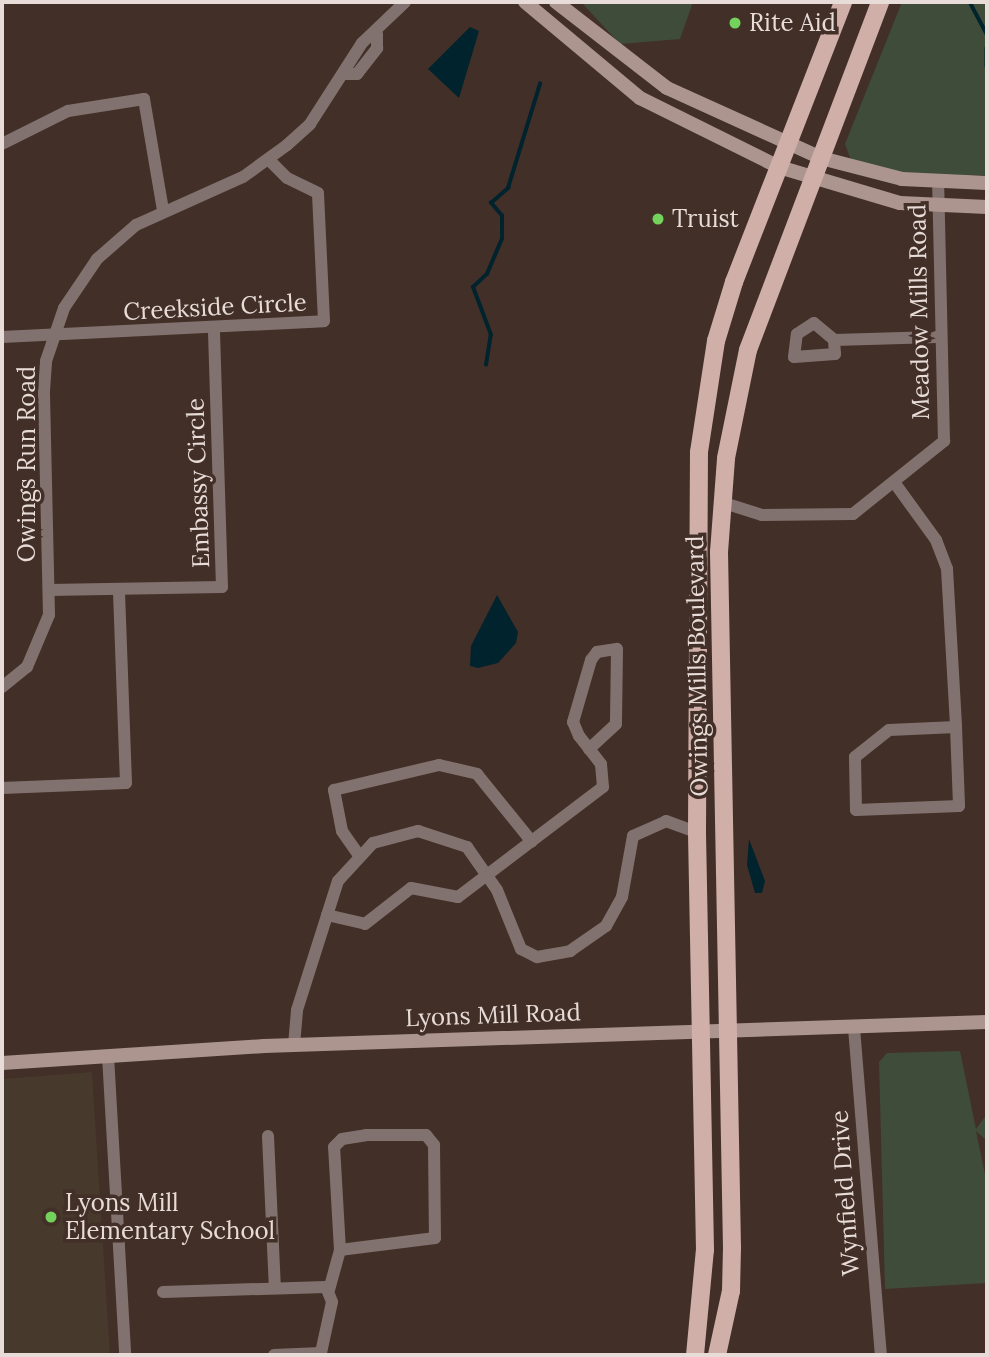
<!DOCTYPE html>
<style>
body{margin:0}
#map{position:relative;width:989px;height:1357px;overflow:hidden;background:#422f28;font-family:Lora,serif}
div>[style]{position:absolute}
[style*='--x']{left:calc(var(--x)*1px);top:calc(var(--y)*1px);width:calc(var(--w)*1px);rotate:calc(var(--a)*1deg)}
.education>*{inset:0;background:#47392b}
.green>*{inset:0;background:#3f4c39}
.water>*{inset:0;background:#00232d}
.stream>*{height:3.5px;margin:-1.75px;padding:0 1.75px;transform-origin:1.75px;border-radius:1.75px;background:#00232d}
.street>*{height:12px;margin:-6px;padding:0 6px;transform-origin:6px;border-radius:6px;background:#82726f}
.secondary>*{height:14px;margin:-7px;padding:0 7px;transform-origin:7px;border-radius:7px;background:#ad958f}
.primary>*{height:18px;margin:-9px;padding:0 9px;transform-origin:9px;border-radius:9px;background:#cfafa8}
.dots>*{width:19px;height:19px;translate:-50% -50%;box-sizing:border-box;border:4px solid #422f28;border-radius:50%}
span{translate:-50% -50%;white-space:nowrap;text-align:center;line-height:1.15;-webkit-text-stroke:7px #422f28;paint-order:stroke}
.poi-label{font-size:24px;color:#e8dcd8}
.left{translate:0 -50%;text-align:left}
.street-label{font-size:24px;color:#e8dcd8}
.frame{position:absolute;inset:0;border:4px solid #e8dcd8;pointer-events:none}
</style>
<div id="map">
<div class="education">
<i style="clip-path:polygon(92px 1072px,110px 1355px,2px 1355px,2px 1079px)"></i>
</div>
<div class="green">
<i style="clip-path:polygon(581px 2px,693px 2px,680px 39px,620px 44px)"></i>
<i style="clip-path:polygon(902px 2px,987px 2px,987px 175px,925px 177px,853px 166px,845px 144px)"></i>
<i style="clip-path:polygon(960px 1051px,976px 1129px,987px 1114px,987px 1141px,976px 1131px,987px 1184px,987px 1283px,885px 1289px,879px 1062px,887px 1053px)"></i>
</div>
<div class="water">
<i style="clip-path:polygon(470px 27px,479px 31px,459px 98px,428px 69px)"></i>
<i style="clip-path:polygon(497px 595px,518px 632px,516px 643px,498px 663px,478px 668px,470px 666px,471px 646px)"></i>
<i style="clip-path:polygon(749px 839px,765px 881px,762px 893px,755px 893px,747px 865px)"></i>
</div>
<div class="stream">
<i style="--x:970;--y:2;--w:36;--a:62"></i>
<i style="--x:987;--y:48;--w:18;--a:90"></i>
<i style="--x:486;--y:365;--w:30;--a:-81"></i>
<i style="--x:491;--y:335;--w:51;--a:-110.6"></i>
<i style="--x:473;--y:287;--w:19;--a:-43"></i>
<i style="--x:487;--y:274;--w:38;--a:-67"></i>
<i style="--x:502;--y:239;--w:23;--a:-90"></i>
<i style="--x:502;--y:216;--w:17;--a:-130"></i>
<i style="--x:491;--y:203;--w:23;--a:-41"></i>
<i style="--x:508;--y:188;--w:109;--a:-72.9"></i>
</div>
<div class="street">
<i style="--x:346;--y:74;--w:11;--a:0"></i>
<i style="--x:357;--y:74;--w:33;--a:-52"></i>
<i style="--x:377;--y:48;--w:14;--a:-90"></i>
<i style="--x:2;--y:144;--w:74;--a:-26.6"></i>
<i style="--x:68;--y:111;--w:77;--a:-9"></i>
<i style="--x:144;--y:99;--w:113;--a:80.3"></i>
<i style="--x:2;--y:337;--w:322;--a:-2.8"></i>
<i style="--x:324;--y:321;--w:128;--a:-92.7"></i>
<i style="--x:318;--y:193;--w:34;--a:-154"></i>
<i style="--x:287;--y:178;--w:25;--a:-135"></i>
<i style="--x:834;--y:340;--w:14;--a:86"></i>
<i style="--x:835;--y:354;--w:41;--a:175.8"></i>
<i style="--x:794;--y:357;--w:23;--a:-83"></i>
<i style="--x:797;--y:334;--w:20;--a:-33"></i>
<i style="--x:814;--y:323;--w:26;--a:40"></i>
<i style="--x:834;--y:340;--w:103;--a:-1.7"></i>
<i style="--x:894;--y:482;--w:72;--a:54.1"></i>
<i style="--x:936;--y:540;--w:31;--a:69"></i>
<i style="--x:947;--y:569;--w:158;--a:86.7"></i>
<i style="--x:956;--y:727;--w:79;--a:87.8"></i>
<i style="--x:959;--y:806;--w:103;--a:177.8"></i>
<i style="--x:856;--y:810;--w:53;--a:-91.1"></i>
<i style="--x:855;--y:757;--w:43;--a:-38.5"></i>
<i style="--x:889;--y:730;--w:67;--a:-2.6"></i>
<i style="--x:721;--y:502;--w:43;--a:17.6"></i>
<i style="--x:762;--y:515;--w:91;--a:-0.6"></i>
<i style="--x:853;--y:514;--w:117;--a:-38.7"></i>
<i style="--x:944;--y:441;--w:258;--a:-91.3"></i>
<i style="--x:49;--y:590;--w:173;--a:-1"></i>
<i style="--x:222;--y:587;--w:257;--a:-91.8"></i>
<i style="--x:2;--y:687;--w:32;--a:-39"></i>
<i style="--x:27;--y:667;--w:56;--a:-67.1"></i>
<i style="--x:49;--y:615;--w:224;--a:-91.3"></i>
<i style="--x:44;--y:391;--w:30;--a:-86"></i>
<i style="--x:46;--y:361;--w:56;--a:-71.2"></i>
<i style="--x:64;--y:308;--w:59;--a:-56"></i>
<i style="--x:97;--y:259;--w:52;--a:-41.1"></i>
<i style="--x:136;--y:225;--w:117;--a:-24.2"></i>
<i style="--x:243;--y:177;--w:54;--a:-36"></i>
<i style="--x:287;--y:145;--w:31;--a:-42"></i>
<i style="--x:310;--y:124;--w:96;--a:-57.3"></i>
<i style="--x:362;--y:43;--w:59;--a:-43.6"></i>
<i style="--x:2;--y:788;--w:124;--a:-2.3"></i>
<i style="--x:126;--y:783;--w:194;--a:-92.1"></i>
<i style="--x:358;--y:854;--w:28;--a:-125"></i>
<i style="--x:342;--y:831;--w:42;--a:-101"></i>
<i style="--x:334;--y:790;--w:108;--a:-13.4"></i>
<i style="--x:439;--y:765;--w:39;--a:13"></i>
<i style="--x:477;--y:774;--w:87;--a:51"></i>
<i style="--x:327;--y:915;--w:39;--a:13"></i>
<i style="--x:365;--y:924;--w:58;--a:-38"></i>
<i style="--x:411;--y:888;--w:48;--a:10.8"></i>
<i style="--x:458;--y:897;--w:182;--a:-37.2"></i>
<i style="--x:603;--y:787;--w:23;--a:-95"></i>
<i style="--x:601;--y:764;--w:36;--a:-128"></i>
<i style="--x:579;--y:736;--w:15;--a:-113"></i>
<i style="--x:573;--y:722;--w:65;--a:-73.8"></i>
<i style="--x:591;--y:660;--w:10;--a:-53"></i>
<i style="--x:597;--y:652;--w:20;--a:-9"></i>
<i style="--x:617;--y:649;--w:75;--a:90.8"></i>
<i style="--x:616;--y:724;--w:37;--a:137"></i>
<i style="--x:854;--y:1028;--w:328;--a:85.3"></i>
<i style="--x:294;--y:1045;--w:35;--a:-85"></i>
<i style="--x:297;--y:1010;--w:135;--a:-72.4"></i>
<i style="--x:338;--y:881;--w:52;--a:-47.4"></i>
<i style="--x:373;--y:843;--w:47;--a:-14.9"></i>
<i style="--x:418;--y:831;--w:52;--a:18.1"></i>
<i style="--x:467;--y:847;--w:52;--a:55.1"></i>
<i style="--x:497;--y:890;--w:64;--a:67.9"></i>
<i style="--x:521;--y:949;--w:18;--a:27"></i>
<i style="--x:537;--y:957;--w:34;--a:-10"></i>
<i style="--x:570;--y:951;--w:44;--a:-34.8"></i>
<i style="--x:606;--y:926;--w:33;--a:-61"></i>
<i style="--x:622;--y:897;--w:62;--a:-79.8"></i>
<i style="--x:633;--y:836;--w:36;--a:-24"></i>
<i style="--x:666;--y:821;--w:33;--a:20"></i>
<i style="--x:108;--y:1056;--w:299;--a:86.7"></i>
<i style="--x:268;--y:1136;--w:152;--a:87.4"></i>
<i style="--x:329;--y:1290;--w:41;--a:-74.6"></i>
<i style="--x:340;--y:1250;--w:103;--a:-93.3"></i>
<i style="--x:334;--y:1147;--w:11;--a:-45"></i>
<i style="--x:342;--y:1139;--w:24;--a:-9"></i>
<i style="--x:366;--y:1135;--w:60;--a:0"></i>
<i style="--x:426;--y:1135;--w:13;--a:51"></i>
<i style="--x:434;--y:1145;--w:93;--a:89.4"></i>
<i style="--x:435;--y:1238;--w:96;--a:172.8"></i>
<i style="--x:163;--y:1292;--w:163;--a:-1.8"></i>
<i style="--x:326;--y:1287;--w:16;--a:68"></i>
<i style="--x:332;--y:1302;--w:52;--a:102.2"></i>
<i style="--x:321;--y:1353;--w:47;--a:177.6"></i>
</div>
<div class="secondary">
<i style="--x:525;--y:2;--w:150;--a:39.9"></i>
<i style="--x:640;--y:98;--w:155;--a:26.4"></i>
<i style="--x:779;--y:167;--w:126;--a:16.6"></i>
<i style="--x:900;--y:203;--w:87;--a:2.6"></i>
<i style="--x:556;--y:2;--w:140;--a:37.8"></i>
<i style="--x:667;--y:88;--w:169;--a:24.4"></i>
<i style="--x:821;--y:158;--w:84;--a:14.5"></i>
<i style="--x:902;--y:179;--w:85;--a:2.7"></i>
<i style="--x:2;--y:1063;--w:263;--a:-3.7"></i>
<i style="--x:264;--y:1046;--w:723;--a:-1.9"></i>
</div>
<div class="primary">
<i style="--x:695;--y:1355;--w:105;--a:-84.6"></i>
<i style="--x:705;--y:1250;--w:418;--a:-91.1"></i>
<i style="--x:697;--y:832;--w:380;--a:-89.7"></i>
<i style="--x:699;--y:452;--w:112;--a:-81.3"></i>
<i style="--x:716;--y:341;--w:62;--a:-73"></i>
<i style="--x:734;--y:282;--w:300;--a:-68.7"></i>
<i style="--x:717;--y:1355;--w:66;--a:-77.7"></i>
<i style="--x:731;--y:1291;--w:43;--a:-88.7"></i>
<i style="--x:732;--y:1248;--w:696;--a:-91.07"></i>
<i style="--x:719;--y:552;--w:94;--a:-85.7"></i>
<i style="--x:726;--y:458;--w:110;--a:-78.5"></i>
<i style="--x:748;--y:350;--w:372;--a:-69.2"></i>
</div>
<div class="dots">
<i style="left:735px;top:23px;background:#73d25c"></i>
<i style="left:658px;top:219px;background:#73d25c"></i>
<i style="left:51px;top:1217px;background:#73d25c"></i>
</div>
<div class="poi-label">
<span class="left" style="left:749px;top:23px">Rite Aid</span>
<span class="left" style="left:672px;top:219px">Truist</span>
<span class="left" style="left:65px;top:1217px">Lyons Mill<br>Elementary School</span>
</div>
<div class="street-label">
<span style="left:215px;top:307px;rotate:-3deg">Creekside Circle</span>
<span style="left:919px;top:312px;rotate:-91deg">Meadow Mills Road</span>
<span style="left:27px;top:464px;rotate:-90deg">Owings Run Road</span>
<span style="left:198px;top:483px;rotate:-92deg">Embassy Circle</span>
<span style="left:697px;top:666px;rotate:-91deg">Owings Mills Boulevard</span>
<span style="left:493px;top:1015px;rotate:-2deg">Lyons Mill Road</span>
<span style="left:845px;top:1193px;rotate:-94deg">Wynfield Drive</span>
</div>
<div class="frame"></div>
</div>
